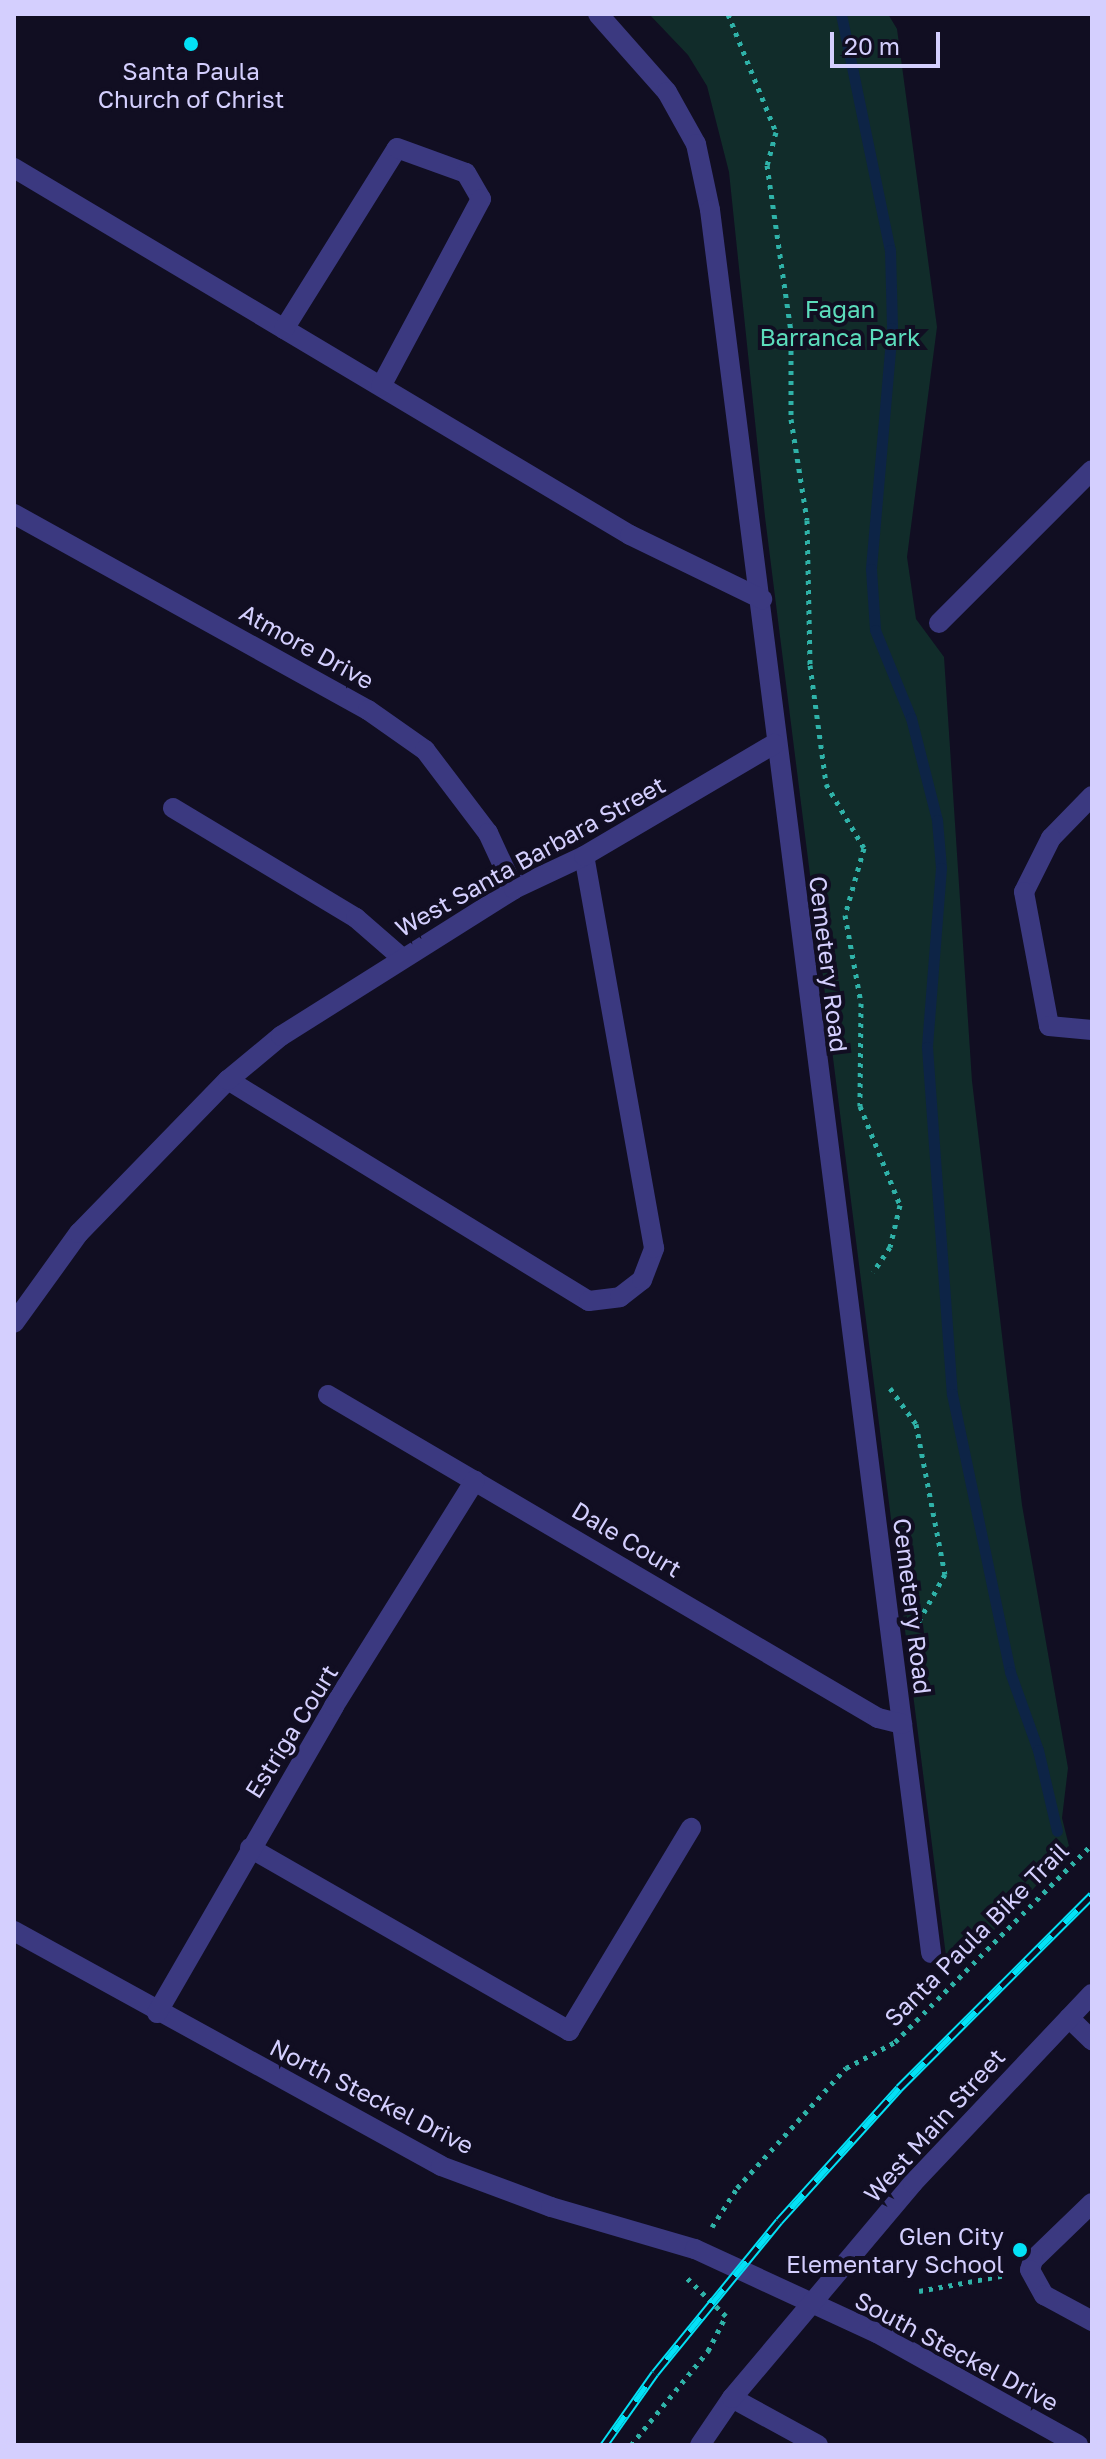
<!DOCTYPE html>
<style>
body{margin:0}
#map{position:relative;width:1106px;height:2459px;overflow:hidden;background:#110e22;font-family:"Golos Text",sans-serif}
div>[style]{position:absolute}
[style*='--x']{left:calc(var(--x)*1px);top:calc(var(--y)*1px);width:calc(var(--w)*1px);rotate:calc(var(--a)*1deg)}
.green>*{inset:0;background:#112c2a}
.stream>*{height:11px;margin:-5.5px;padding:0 5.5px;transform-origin:5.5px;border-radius:5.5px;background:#0d2446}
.path>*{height:5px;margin-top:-2.5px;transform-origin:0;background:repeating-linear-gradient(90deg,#2fb2a8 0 4px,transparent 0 10px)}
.minor>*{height:20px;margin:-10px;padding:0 10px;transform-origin:10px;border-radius:10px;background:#3b3980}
.rail>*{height:9px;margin-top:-4.5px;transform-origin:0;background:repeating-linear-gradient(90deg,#110e22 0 18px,#03e1f6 0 36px);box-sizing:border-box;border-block:2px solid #03e1f6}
.dots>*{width:22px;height:22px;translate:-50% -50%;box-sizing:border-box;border:4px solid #110e22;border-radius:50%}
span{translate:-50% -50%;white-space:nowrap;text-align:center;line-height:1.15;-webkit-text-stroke:8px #110e22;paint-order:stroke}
.poi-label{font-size:24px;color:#d4cffe}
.right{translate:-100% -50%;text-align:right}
.park-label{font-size:24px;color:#5cddbc}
.street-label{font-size:24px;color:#d4cffe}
.frame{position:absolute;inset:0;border:16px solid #d4cffe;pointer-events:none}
.scale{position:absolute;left:830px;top:32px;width:110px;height:36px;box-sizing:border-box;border:4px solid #d4cffe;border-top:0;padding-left:10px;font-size:24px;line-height:28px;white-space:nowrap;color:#d4cffe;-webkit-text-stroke:6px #110e22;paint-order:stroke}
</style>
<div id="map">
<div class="green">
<i style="clip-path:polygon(649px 14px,888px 14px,897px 29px,937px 327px,907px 557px,916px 619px,944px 657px,972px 1081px,1022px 1505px,1068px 1768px,1062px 1818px,1070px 1850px,960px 1966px,947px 1964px,765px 517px,729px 172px,707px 86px,688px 55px)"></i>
</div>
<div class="stream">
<i style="--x:841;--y:14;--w:241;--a:78.3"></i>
<i style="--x:890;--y:250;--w:78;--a:88.5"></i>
<i style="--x:892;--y:328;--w:242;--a:95"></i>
<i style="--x:871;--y:569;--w:61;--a:86.2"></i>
<i style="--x:875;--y:630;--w:95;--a:67.8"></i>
<i style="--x:911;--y:718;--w:105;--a:75.7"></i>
<i style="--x:937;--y:820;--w:48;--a:85.2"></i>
<i style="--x:941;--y:868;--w:180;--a:94.5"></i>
<i style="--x:927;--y:1047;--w:348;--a:85.9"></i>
<i style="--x:952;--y:1394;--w:284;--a:78.2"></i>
<i style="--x:1010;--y:1672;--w:83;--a:70.3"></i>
<i style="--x:1038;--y:1750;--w:83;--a:76.8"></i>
</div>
<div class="path">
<i style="--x:728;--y:14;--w:127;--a:67.9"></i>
<i style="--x:776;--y:132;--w:34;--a:105"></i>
<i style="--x:767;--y:165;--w:168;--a:81.8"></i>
<i style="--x:791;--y:331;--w:88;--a:90"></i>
<i style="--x:791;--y:419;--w:102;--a:81"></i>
<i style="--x:807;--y:520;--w:145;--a:88.8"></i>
<i style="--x:810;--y:665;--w:120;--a:82.3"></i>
<i style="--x:826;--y:784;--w:74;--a:59.3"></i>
<i style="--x:864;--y:848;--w:70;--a:105.8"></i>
<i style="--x:845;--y:915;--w:89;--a:79.7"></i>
<i style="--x:861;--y:1003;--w:103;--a:90.6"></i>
<i style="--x:860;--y:1106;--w:107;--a:68"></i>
<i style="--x:900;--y:1205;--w:43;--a:103.4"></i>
<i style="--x:890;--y:1247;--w:30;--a:124"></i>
<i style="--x:890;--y:1388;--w:44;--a:54.2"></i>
<i style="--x:916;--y:1424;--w:153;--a:79.1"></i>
<i style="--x:945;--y:1574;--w:56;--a:118.9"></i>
<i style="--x:712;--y:2227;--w:46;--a:-57.3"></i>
<i style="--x:737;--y:2188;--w:162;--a:-47.8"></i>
<i style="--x:846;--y:2068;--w:55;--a:-28"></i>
<i style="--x:895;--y:2042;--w:279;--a:-45.1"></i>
<i style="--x:919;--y:2291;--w:88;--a:-10.4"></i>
<i style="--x:631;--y:2445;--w:122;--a:-50.7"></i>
<i style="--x:708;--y:2351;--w:39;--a:-63"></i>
<i style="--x:726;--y:2316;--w:56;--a:-135.7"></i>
</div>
<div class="minor">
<i style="--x:598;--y:14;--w:104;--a:48.5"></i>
<i style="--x:667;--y:92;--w:60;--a:60.9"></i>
<i style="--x:696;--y:144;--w:67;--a:78"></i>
<i style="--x:710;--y:210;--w:1757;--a:82.77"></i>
<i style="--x:14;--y:168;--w:717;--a:30.79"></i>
<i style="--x:630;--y:535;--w:147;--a:25.9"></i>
<i style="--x:284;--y:329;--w:213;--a:-58"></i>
<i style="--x:397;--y:148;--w:73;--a:19.9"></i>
<i style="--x:466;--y:173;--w:30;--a:60"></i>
<i style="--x:481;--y:199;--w:212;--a:118.1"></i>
<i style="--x:14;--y:514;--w:405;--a:29"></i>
<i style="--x:368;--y:710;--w:70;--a:35.1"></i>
<i style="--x:425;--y:750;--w:104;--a:52.8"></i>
<i style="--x:488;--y:833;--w:62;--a:65.1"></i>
<i style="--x:939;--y:623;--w:216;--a:-45"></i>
<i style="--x:1092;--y:796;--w:59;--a:134.3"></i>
<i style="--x:1051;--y:838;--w:60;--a:116.6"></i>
<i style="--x:1024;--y:892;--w:136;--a:79.4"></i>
<i style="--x:1049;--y:1026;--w:43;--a:5.3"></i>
<i style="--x:173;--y:808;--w:214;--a:31"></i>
<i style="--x:356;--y:918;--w:61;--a:41"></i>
<i style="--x:228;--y:1080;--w:423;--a:31.5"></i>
<i style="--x:589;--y:1301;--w:31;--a:-7"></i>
<i style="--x:620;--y:1297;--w:28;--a:-38"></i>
<i style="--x:642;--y:1280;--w:34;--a:-69"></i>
<i style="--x:654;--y:1248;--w:398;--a:-100.1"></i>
<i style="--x:14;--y:1323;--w:111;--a:-54.2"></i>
<i style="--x:79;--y:1233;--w:214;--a:-45.8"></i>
<i style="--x:228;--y:1080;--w:69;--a:-39.7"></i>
<i style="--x:281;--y:1036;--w:275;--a:-32.2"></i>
<i style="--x:514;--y:889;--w:77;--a:-25.2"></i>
<i style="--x:584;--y:856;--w:221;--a:-30.5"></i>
<i style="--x:328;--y:1395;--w:638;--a:30.42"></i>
<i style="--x:878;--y:1718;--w:25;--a:14"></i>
<i style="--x:250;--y:1848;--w:368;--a:29.8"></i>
<i style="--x:569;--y:2031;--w:237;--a:-59"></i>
<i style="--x:14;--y:1931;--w:487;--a:28.8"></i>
<i style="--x:441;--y:2166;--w:117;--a:20.4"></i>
<i style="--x:551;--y:2207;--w:150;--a:16.3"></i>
<i style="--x:695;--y:2249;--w:200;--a:24.8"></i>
<i style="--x:877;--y:2333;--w:230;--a:29.1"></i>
<i style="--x:157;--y:2013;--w:354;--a:-60"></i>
<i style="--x:334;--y:1706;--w:266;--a:-58"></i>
<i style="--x:1069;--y:2018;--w:32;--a:44"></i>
<i style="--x:1092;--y:2203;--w:82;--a:136"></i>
<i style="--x:1033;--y:2260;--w:10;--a:107"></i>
<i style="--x:1030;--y:2270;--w:29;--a:61"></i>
<i style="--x:1044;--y:2295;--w:55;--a:28.4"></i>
<i style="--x:732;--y:2398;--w:98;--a:28.7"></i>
<i style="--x:700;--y:2445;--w:57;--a:-55.8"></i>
<i style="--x:732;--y:2398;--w:281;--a:-49.9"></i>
<i style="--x:913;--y:2183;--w:260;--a:-46.6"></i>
</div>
<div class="rail">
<i style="--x:604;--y:2445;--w:88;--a:-54.7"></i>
<i style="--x:655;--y:2373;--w:196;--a:-50.8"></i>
<i style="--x:779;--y:2221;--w:179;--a:-47.9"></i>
<i style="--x:899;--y:2088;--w:273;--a:-45"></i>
</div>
<div class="dots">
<i style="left:191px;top:44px;background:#03e1f6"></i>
<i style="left:1020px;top:2250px;background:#03e1f6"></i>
</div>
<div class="poi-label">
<span style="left:191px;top:85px">Santa Paula<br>Church of Christ</span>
<span class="right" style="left:1004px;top:2250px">Glen City<br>Elementary School</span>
</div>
<div class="park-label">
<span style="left:840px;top:323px">Fagan<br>Barranca Park</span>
</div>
<div class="street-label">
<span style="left:307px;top:646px;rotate:29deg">Atmore Drive</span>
<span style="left:530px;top:856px;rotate:-29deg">West Santa Barbara Street</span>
<span style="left:829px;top:964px;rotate:83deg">Cemetery Road</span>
<span style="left:627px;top:1539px;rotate:31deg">Dale Court</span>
<span style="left:913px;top:1606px;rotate:83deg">Cemetery Road</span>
<span style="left:291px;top:1731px;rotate:-58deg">Estriga Court</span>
<span style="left:976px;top:1934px;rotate:-45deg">Santa Paula Bike Trail</span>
<span style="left:372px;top:2096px;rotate:27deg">North Steckel Drive</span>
<span style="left:934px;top:2125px;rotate:-48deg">West Main Street</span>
<span style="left:957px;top:2351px;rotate:28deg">South Steckel Drive</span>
</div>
<div class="frame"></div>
<div class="scale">20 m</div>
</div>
